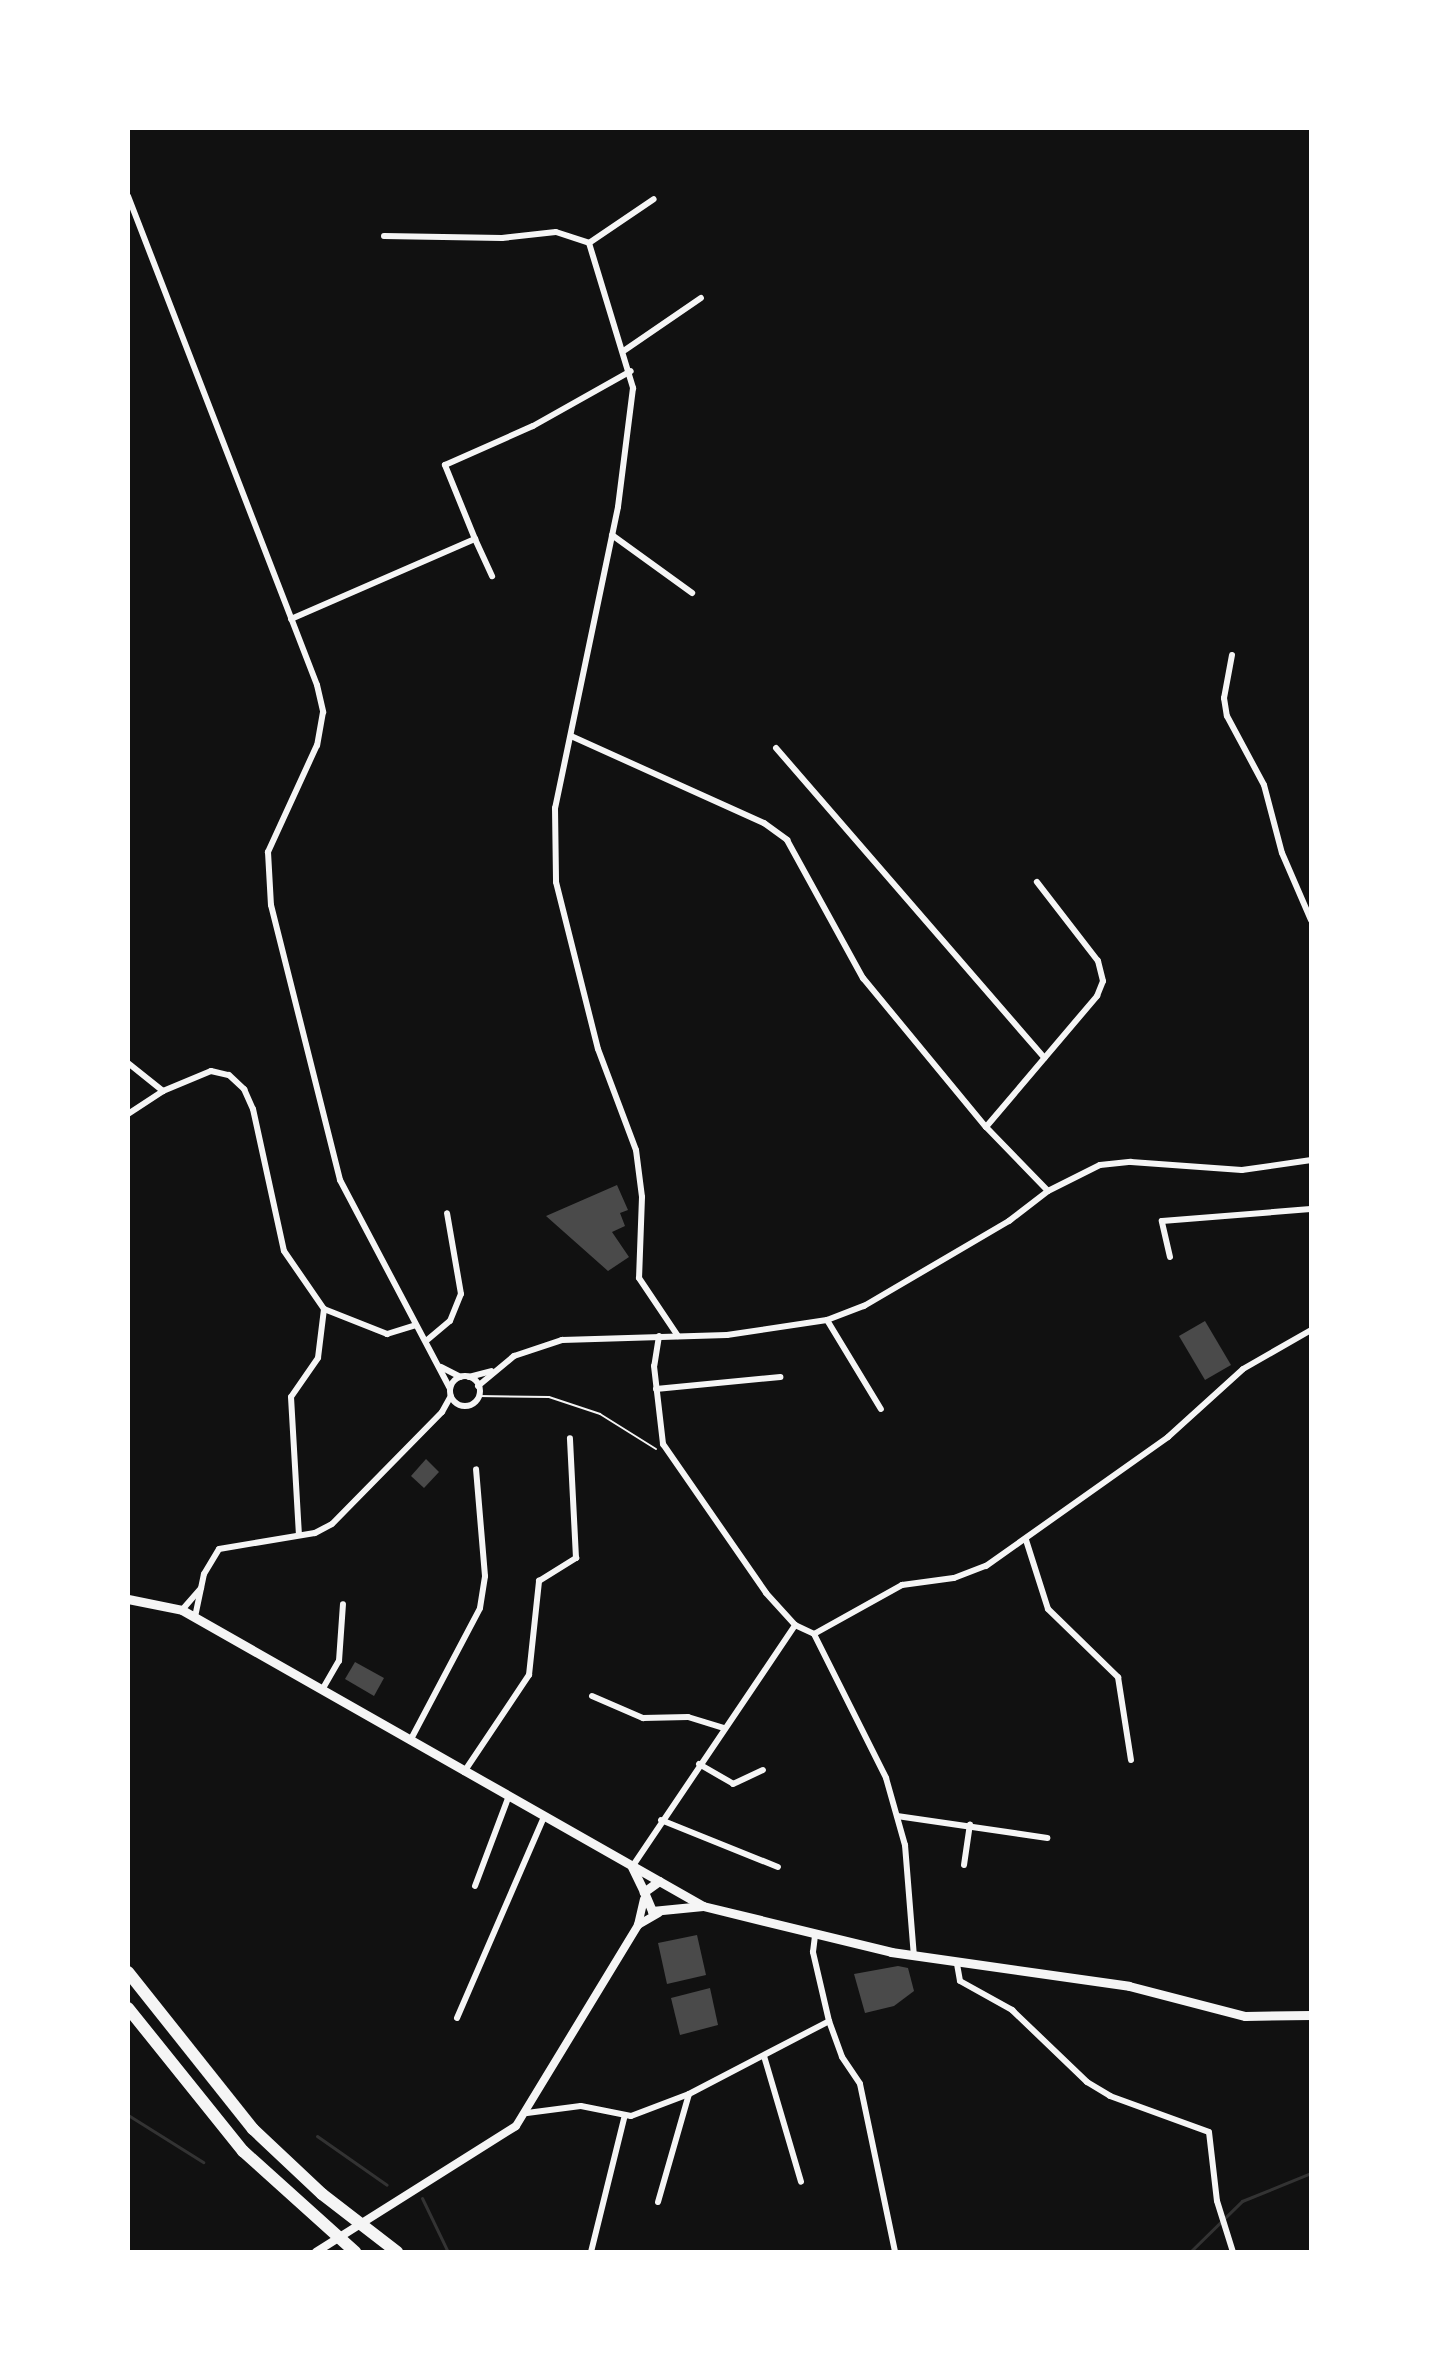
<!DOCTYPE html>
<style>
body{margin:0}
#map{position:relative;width:1439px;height:2380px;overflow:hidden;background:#111;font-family:Poppins,sans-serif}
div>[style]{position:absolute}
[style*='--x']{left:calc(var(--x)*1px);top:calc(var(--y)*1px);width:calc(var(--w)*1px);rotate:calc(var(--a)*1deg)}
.stream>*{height:3px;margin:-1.5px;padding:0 1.5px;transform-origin:1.5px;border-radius:1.5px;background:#333}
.building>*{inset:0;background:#4a4a4a}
.path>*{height:2px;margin:-1px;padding:0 1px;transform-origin:1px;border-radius:1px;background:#f5f5f5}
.minor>*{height:6px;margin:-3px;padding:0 3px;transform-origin:3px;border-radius:3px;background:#f5f5f5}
.minor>.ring{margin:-3px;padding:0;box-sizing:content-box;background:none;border:6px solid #f5f5f5;border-radius:50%}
.tertiary>*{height:8px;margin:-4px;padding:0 4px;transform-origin:4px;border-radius:4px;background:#f5f5f5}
.secondary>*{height:9px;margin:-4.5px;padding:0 4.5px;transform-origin:4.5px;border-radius:4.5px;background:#f5f5f5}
.motorway>*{height:12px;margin:-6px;padding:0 6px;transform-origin:6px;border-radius:6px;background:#f5f5f5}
span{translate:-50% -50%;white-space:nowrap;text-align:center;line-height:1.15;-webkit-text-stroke:6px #fff;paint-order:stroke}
.frame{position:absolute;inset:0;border:130px solid #fff;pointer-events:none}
</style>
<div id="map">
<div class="stream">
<i style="--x:128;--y:2115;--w:89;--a:32.1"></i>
<i style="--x:317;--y:2136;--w:85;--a:35"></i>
<i style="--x:422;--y:2198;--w:60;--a:64.3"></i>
<i style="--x:1190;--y:2252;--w:73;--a:-44.4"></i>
<i style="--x:1242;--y:2201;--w:74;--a:-22.1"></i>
</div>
<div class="building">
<i style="clip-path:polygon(617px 1185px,628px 1210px,620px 1213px,625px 1226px,612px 1232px,629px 1257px,608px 1271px,546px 1216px)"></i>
<i style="clip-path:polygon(1205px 1321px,1231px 1365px,1205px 1380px,1179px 1336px)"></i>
<i style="clip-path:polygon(426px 1459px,439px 1472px,424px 1488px,411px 1476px)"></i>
<i style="clip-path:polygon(355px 1662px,384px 1678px,374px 1696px,345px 1679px)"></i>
<i style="clip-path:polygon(697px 1935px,706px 1975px,667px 1984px,658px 1943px)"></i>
<i style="clip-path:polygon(898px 1966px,908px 1968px,914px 1991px,894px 2006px,865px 2013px,854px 1974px)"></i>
<i style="clip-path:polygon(710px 1988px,718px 2025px,680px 2035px,671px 1998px)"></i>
</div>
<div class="path">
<i style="--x:478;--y:1396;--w:71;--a:0.8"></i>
<i style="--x:549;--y:1397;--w:54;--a:18.4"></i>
<i style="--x:600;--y:1414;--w:66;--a:32"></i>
</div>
<div class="minor">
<i style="--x:128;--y:196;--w:524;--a:68.87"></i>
<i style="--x:317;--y:685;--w:28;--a:77"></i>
<i style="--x:323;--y:712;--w:34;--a:100"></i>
<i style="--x:317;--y:745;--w:118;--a:114.6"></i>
<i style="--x:268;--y:852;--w:53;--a:86.8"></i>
<i style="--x:271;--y:905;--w:284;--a:75.9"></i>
<i style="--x:340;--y:1180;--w:236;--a:62.2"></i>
<i style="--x:384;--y:236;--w:118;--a:1"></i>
<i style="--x:502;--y:238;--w:54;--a:-6.3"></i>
<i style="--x:556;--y:232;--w:35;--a:18"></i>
<i style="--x:589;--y:243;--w:152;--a:73.1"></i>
<i style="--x:633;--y:388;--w:120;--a:97.2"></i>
<i style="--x:618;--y:507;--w:308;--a:101.8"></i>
<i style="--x:555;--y:808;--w:74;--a:89.2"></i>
<i style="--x:556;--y:882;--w:172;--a:75.9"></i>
<i style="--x:598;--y:1049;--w:108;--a:69.4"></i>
<i style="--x:636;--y:1150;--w:47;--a:82.7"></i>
<i style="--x:642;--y:1197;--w:81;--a:92.1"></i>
<i style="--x:639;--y:1278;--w:70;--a:56.1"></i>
<i style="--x:589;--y:243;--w:78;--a:-34.1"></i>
<i style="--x:625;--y:350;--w:92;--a:-34.4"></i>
<i style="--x:612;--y:535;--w:99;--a:35.9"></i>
<i style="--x:475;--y:539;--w:41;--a:65.3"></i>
<i style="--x:291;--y:619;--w:201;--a:-23.5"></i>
<i style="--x:475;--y:539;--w:80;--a:-112.1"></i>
<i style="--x:445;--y:465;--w:96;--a:-23.9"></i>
<i style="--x:533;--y:426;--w:112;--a:-29.3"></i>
<i style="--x:1232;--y:655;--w:44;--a:100.5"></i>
<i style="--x:1224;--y:698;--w:18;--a:81"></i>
<i style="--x:1227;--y:716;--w:78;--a:61.8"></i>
<i style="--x:1264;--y:785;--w:70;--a:75.2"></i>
<i style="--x:1282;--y:853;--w:73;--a:66.6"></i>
<i style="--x:571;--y:736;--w:212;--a:24.3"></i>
<i style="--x:764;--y:823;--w:29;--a:36"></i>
<i style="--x:787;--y:840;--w:158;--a:61.2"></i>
<i style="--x:863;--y:978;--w:193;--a:50.5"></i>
<i style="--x:986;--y:1127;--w:89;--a:45.9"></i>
<i style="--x:776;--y:748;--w:410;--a:49.1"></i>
<i style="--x:128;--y:1063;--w:45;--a:38.7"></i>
<i style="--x:163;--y:1091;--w:52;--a:-22.6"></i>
<i style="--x:211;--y:1071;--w:18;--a:13"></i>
<i style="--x:229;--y:1075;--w:21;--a:43"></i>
<i style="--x:244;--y:1089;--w:22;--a:66"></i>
<i style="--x:253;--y:1109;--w:145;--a:77.7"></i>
<i style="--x:284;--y:1251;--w:70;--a:55.4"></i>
<i style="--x:324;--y:1309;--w:49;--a:97"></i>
<i style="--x:318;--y:1358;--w:47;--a:124.7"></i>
<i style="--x:291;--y:1397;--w:138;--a:86.7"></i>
<i style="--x:128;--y:1114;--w:42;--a:-33.3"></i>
<i style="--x:986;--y:1127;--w:172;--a:-49.7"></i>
<i style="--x:1097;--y:996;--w:16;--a:-68"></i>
<i style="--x:1103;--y:981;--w:21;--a:-104"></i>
<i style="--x:1098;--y:961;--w:100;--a:-127.7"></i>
<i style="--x:1170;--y:1257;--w:37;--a:-103"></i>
<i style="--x:1162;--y:1221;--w:149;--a:-4.6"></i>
<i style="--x:324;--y:1309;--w:68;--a:21.6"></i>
<i style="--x:387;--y:1334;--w:30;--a:-17"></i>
<i style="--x:827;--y:1320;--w:104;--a:58.8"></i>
<i style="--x:659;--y:1336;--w:30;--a:99"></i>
<i style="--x:654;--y:1366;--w:79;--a:83.4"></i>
<i style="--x:663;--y:1444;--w:181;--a:55.3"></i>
<i style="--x:766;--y:1593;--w:43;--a:47.8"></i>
<i style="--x:795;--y:1625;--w:21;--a:25"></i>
<i style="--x:814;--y:1634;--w:161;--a:63.4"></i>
<i style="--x:886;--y:1778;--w:70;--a:74.2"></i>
<i style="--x:905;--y:1845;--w:111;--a:85.4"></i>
<i style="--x:426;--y:1341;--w:31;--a:-40"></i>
<i style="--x:450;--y:1321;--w:29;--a:-68"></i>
<i style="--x:461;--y:1294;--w:82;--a:-99.8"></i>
<i style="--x:441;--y:1367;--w:22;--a:27"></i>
<i class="ring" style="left:450px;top:1376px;width:24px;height:24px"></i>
<i style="--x:469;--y:1377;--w:23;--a:-15"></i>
<i style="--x:478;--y:1386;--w:47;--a:-39.8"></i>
<i style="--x:514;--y:1356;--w:51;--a:-18.4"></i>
<i style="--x:562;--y:1340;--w:165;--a:-1.7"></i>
<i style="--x:727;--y:1335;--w:101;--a:-8.5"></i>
<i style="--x:827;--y:1320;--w:40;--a:-21"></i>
<i style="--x:864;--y:1306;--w:168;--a:-30.4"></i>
<i style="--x:1009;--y:1221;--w:49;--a:-37.6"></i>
<i style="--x:1048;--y:1191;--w:58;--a:-26.6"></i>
<i style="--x:1100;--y:1165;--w:31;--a:-6"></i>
<i style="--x:1131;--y:1162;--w:111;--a:4.1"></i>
<i style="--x:1242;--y:1170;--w:70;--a:-8.2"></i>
<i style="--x:656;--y:1389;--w:125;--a:-5.5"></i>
<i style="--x:1026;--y:1540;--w:72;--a:72.3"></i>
<i style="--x:1048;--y:1609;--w:98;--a:44.2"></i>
<i style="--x:1118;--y:1677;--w:84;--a:81.1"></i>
<i style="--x:182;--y:1610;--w:29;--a:-49"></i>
<i style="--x:195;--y:1617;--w:44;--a:-78.2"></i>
<i style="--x:204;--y:1574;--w:29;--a:-59"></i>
<i style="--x:219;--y:1549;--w:97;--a:-9.5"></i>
<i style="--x:315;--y:1533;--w:19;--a:-28"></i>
<i style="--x:332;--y:1524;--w:157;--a:-45.5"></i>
<i style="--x:442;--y:1412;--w:18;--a:-61"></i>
<i style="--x:814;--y:1634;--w:101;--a:-29.1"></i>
<i style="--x:902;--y:1585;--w:52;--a:-7.7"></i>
<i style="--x:954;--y:1578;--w:34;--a:-21"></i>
<i style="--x:986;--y:1566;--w:223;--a:-35.3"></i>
<i style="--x:1168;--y:1437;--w:101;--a:-42.2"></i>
<i style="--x:1243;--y:1369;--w:78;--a:-29.8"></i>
<i style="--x:322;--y:1690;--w:34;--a:-60"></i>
<i style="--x:339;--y:1661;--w:57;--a:-86"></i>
<i style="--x:592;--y:1696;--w:56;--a:23.3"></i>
<i style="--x:643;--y:1718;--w:45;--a:-1.3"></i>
<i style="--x:688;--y:1717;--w:37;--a:17"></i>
<i style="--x:410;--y:1741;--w:150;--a:-62.2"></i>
<i style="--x:480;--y:1608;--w:32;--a:-81"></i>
<i style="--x:485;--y:1576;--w:107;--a:-94.8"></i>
<i style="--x:699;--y:1764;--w:39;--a:30"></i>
<i style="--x:733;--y:1784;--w:33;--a:-25"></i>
<i style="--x:464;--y:1772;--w:117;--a:-56.2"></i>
<i style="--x:529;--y:1675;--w:95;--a:-83.9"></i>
<i style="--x:539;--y:1581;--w:44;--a:-31.9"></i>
<i style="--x:576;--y:1558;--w:120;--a:-92.9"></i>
<i style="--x:897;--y:1816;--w:152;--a:8.3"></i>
<i style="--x:661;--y:1820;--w:126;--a:21.9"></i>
<i style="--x:964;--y:1865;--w:41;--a:-81.7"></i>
<i style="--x:632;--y:1867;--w:292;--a:-56"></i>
<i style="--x:475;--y:1886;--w:94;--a:-69.4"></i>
<i style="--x:957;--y:1964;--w:17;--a:80"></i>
<i style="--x:960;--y:1981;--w:60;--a:29.1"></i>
<i style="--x:1012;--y:2010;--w:104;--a:43.8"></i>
<i style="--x:1087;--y:2082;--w:27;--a:31"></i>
<i style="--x:1110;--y:2096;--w:105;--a:20"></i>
<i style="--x:1209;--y:2132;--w:69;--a:83.4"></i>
<i style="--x:1217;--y:2201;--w:53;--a:72.6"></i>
<i style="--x:457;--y:2018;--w:219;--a:-66.6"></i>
<i style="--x:829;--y:2021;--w:38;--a:70"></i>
<i style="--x:842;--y:2057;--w:32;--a:56"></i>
<i style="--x:860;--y:2084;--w:172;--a:78.2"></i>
<i style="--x:764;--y:2056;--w:131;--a:73.6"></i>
<i style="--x:527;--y:2113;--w:54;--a:-7.4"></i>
<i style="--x:581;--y:2106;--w:51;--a:11.3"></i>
<i style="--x:631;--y:2116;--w:62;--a:-20.8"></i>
<i style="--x:689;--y:2094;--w:158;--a:-27.5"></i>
<i style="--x:829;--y:2021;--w:71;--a:-103.1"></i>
<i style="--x:813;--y:1952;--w:17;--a:-83"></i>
<i style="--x:658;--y:2202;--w:112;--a:-74"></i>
<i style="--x:591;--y:2252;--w:141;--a:-76.1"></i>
</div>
<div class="tertiary">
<i style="--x:638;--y:1925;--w:24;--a:-30"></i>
<i style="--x:316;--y:2252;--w:236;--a:-32.2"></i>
<i style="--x:516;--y:2126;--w:235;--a:-58.7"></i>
<i style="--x:638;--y:1925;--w:26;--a:-77"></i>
</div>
<div class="secondary">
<i style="--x:128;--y:1599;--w:55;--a:11.5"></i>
<i style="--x:182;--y:1610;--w:599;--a:29.6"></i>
<i style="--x:703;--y:1906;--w:194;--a:13.7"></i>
<i style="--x:891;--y:1952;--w:240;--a:8.1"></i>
<i style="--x:1129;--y:1986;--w:120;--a:14.5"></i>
<i style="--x:1245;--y:2016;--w:66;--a:-0.9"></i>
<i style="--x:632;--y:1867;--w:28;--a:64"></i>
<i style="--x:659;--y:1881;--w:19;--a:144"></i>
<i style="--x:644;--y:1892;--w:21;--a:67"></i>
<i style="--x:652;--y:1911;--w:51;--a:-5.6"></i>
</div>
<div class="motorway">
<i style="--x:128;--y:1972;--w:201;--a:51.5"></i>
<i style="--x:253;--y:2129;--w:95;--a:43.3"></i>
<i style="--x:322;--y:2194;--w:95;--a:37.7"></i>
<i style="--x:128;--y:2008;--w:184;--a:51.2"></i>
<i style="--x:243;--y:2151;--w:151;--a:42"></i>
</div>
<div class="frame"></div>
</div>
